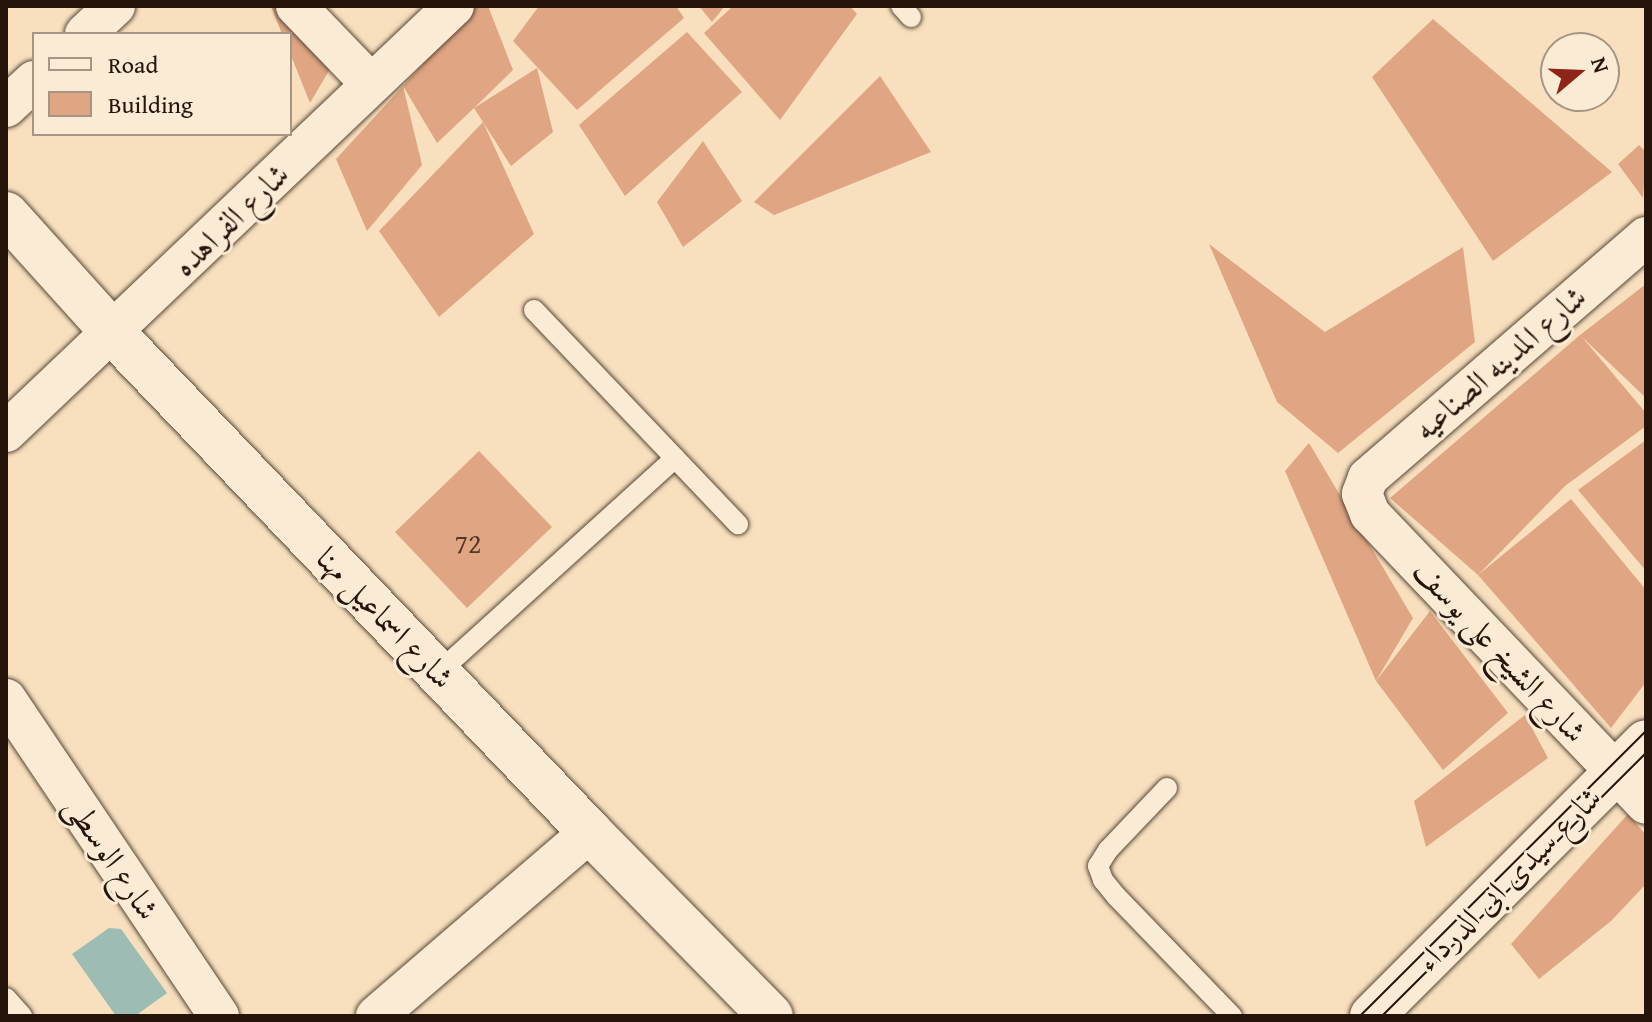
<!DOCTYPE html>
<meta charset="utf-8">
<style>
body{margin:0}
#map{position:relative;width:1652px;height:1022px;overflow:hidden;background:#f8e0bf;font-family:"Gentium Book Plus",Amiri,serif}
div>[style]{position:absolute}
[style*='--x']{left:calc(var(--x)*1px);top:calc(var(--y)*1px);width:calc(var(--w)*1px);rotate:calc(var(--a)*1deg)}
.water>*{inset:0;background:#9dbdb4}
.building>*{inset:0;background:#e0a583}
.roads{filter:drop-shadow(0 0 2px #5a4737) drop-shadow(0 0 2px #5a4737)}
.service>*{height:20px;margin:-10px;padding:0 10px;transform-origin:10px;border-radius:10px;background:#faebd5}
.minor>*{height:40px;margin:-20px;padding:0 20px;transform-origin:20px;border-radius:20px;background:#faebd5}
.secondary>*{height:44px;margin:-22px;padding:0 22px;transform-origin:22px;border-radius:22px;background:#faebd5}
.tram>*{height:2px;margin:-1px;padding:0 1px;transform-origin:1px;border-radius:1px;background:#25140a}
span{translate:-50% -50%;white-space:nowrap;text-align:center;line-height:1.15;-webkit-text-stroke:6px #faebd5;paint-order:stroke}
.number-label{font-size:28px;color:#543828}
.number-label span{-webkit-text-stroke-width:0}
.street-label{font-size:32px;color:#25140a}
.frame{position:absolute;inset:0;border:8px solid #25140a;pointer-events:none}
.legend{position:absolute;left:32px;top:32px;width:260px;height:104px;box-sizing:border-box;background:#faebd5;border:2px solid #a59584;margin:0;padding:10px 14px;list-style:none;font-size:24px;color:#25140a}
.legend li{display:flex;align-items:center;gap:16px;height:40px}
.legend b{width:40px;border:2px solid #a59584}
.north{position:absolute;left:1540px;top:32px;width:80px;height:80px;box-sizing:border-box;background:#faebd5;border:2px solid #a59584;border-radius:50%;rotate:71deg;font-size:22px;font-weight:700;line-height:32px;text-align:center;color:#25140a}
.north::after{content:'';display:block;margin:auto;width:28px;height:36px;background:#8f2418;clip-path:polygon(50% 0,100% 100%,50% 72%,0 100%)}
</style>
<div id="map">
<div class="water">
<i style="clip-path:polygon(109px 928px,121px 929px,167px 993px,135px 1016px,116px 1016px,72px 954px)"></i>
</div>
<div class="building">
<i style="clip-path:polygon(271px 6px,276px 6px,330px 69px,310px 103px,290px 53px,290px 34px,282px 34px)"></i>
<i style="clip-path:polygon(476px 6px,488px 6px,513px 70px,474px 108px,537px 68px,553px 132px,511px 166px,483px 122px,534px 234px,439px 317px,379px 231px,483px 122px,474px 108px,437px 143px,403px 86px)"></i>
<i style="clip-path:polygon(539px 6px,676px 6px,684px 18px,577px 110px,513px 41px)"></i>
<i style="clip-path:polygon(699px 6px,725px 6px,712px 22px)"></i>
<i style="clip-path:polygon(733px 6px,850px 6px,857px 14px,780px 120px,704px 33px)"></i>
<i style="clip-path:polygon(1433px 19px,1612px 172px,1493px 261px,1372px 77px)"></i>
<i style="clip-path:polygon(687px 32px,742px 92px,625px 196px,579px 125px)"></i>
<i style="clip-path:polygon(880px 76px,931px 152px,774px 215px,754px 202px)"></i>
<i style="clip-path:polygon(403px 86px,422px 165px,367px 231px,336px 159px)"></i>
<i style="clip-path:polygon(703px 141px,742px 201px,683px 247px,657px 202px)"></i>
<i style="clip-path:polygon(1639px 145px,1646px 152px,1643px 198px,1618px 164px)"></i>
<i style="clip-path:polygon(1209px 244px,1325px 332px,1463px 247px,1475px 342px,1338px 453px,1277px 402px)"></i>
<i style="clip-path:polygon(1646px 284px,1646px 398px,1582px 337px,1646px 413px,1646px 426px,1565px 486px,1478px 575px,1390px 498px,1580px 335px)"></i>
<i style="clip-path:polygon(1646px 440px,1646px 571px,1578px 490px)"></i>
<i style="clip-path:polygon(1309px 443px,1413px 618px,1376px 681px,1285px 471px)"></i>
<i style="clip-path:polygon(479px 451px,552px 527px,467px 608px,395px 532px)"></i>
<i style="clip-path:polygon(1571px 499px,1646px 590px,1646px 682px,1611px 728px,1478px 575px)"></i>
<i style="clip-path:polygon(1430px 611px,1508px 713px,1443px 770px,1376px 681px)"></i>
<i style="clip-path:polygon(1525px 715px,1548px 758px,1426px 847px,1414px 801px)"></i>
<i style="clip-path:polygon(1628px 814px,1646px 835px,1646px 884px,1611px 921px,1539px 979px,1511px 944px)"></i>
</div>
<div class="roads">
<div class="service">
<i style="--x:901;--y:6;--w:15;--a:48"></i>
<i style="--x:534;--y:310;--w:296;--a:46.4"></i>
<i style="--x:438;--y:673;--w:320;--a:-42.2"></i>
<i style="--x:1167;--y:788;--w:86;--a:133.6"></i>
<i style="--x:1108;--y:850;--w:19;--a:122"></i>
<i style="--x:1098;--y:866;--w:15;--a:70"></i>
<i style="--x:1103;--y:880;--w:21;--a:51"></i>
<i style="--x:1116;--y:896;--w:167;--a:46"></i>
<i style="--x:6;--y:998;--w:24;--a:48"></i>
</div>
<div class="minor">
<i style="--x:296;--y:6;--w:108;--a:46.1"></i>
<i style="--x:85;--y:34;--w:41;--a:-43"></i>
<i style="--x:6;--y:107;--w:38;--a:-43"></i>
<i style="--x:1646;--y:237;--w:368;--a:139.1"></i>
<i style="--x:1368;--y:478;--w:17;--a:111"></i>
<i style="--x:1362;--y:494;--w:22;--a:68"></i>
<i style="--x:1370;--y:514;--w:400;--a:46.4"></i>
<i style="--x:6;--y:432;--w:618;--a:-43.56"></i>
<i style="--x:6;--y:699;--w:382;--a:56.1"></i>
<i style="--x:376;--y:1016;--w:282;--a:-40.7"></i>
</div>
<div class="secondary">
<i style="--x:6;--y:214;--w:160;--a:48"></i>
<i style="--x:113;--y:333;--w:690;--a:46.29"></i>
<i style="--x:590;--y:832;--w:258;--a:45.5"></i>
<i style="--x:1372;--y:1016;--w:387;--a:-45"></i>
</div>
</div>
<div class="tram">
<i style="--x:1360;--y:1016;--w:404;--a:-44.9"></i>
<i style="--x:1382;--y:1016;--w:373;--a:-44.9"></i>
</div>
<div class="number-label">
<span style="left:468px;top:543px">72</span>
</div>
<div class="street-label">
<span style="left:231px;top:220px;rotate:-44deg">شارع الفراهده</span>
<span style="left:1500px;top:363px;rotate:-41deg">شارع المدينه الصناعيه</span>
<span style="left:385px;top:618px;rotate:46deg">شارع اسماعيل مهنا</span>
<span style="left:1500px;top:651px;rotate:47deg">شارع الشيخ على يوسف</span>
<span style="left:112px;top:858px;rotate:56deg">شارع الوسطى</span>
<span style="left:1509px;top:879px;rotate:-45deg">شارع سيدى ابى الدرداء</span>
</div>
<div class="frame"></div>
<ul class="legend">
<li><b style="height:10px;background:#faebd5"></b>Road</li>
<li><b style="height:22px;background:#e0a583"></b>Building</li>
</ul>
<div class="north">N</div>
</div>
